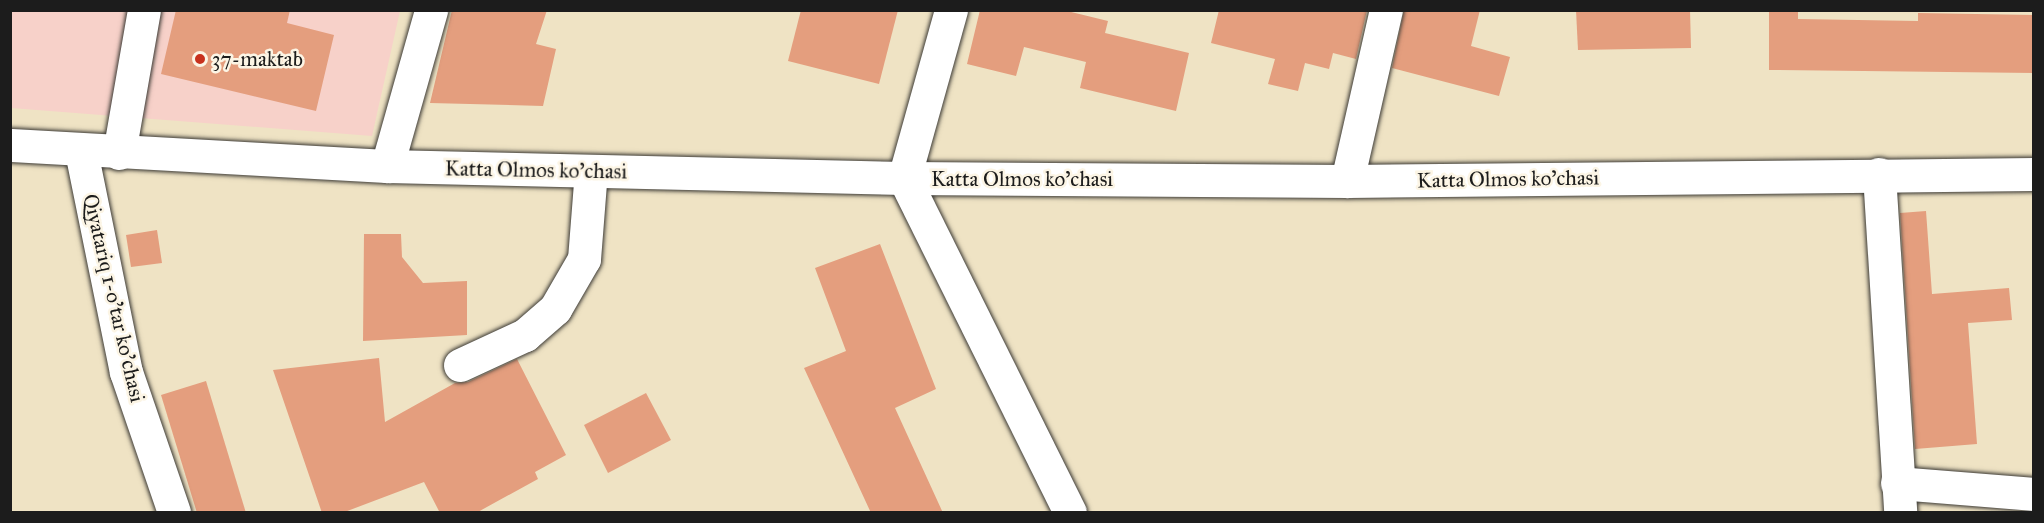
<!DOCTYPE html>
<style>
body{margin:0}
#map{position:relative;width:2044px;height:523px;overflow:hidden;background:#efe3c4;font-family:"IM FELL Great Primer",serif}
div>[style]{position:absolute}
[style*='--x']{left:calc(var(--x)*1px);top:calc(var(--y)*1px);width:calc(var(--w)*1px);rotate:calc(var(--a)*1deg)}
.built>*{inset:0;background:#f7d1c9}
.building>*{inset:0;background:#e49e7e}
.roads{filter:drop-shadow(0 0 2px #3c3a35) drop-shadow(0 0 2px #3c3a35)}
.minor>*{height:33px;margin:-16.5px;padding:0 16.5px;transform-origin:16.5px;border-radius:16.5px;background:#fff}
.dots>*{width:16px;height:16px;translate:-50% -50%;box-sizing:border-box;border:3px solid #fcf5e5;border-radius:50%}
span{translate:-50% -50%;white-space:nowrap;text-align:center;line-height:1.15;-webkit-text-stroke:5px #fcf5e5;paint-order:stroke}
.poi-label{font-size:21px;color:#1c1c1c}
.left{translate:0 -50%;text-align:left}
.street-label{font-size:21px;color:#1c1c1c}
.frame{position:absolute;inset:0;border:12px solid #1c1c1c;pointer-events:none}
</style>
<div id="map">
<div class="built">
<i style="clip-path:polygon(10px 11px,400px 11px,372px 136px,11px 108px)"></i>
</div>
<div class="building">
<i style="clip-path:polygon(176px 10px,290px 10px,287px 23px,334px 35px,316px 111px,161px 74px)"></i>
<i style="clip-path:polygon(452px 10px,547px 10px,536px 44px,556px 49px,543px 106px,430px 103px)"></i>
<i style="clip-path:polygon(801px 10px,898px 10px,879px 84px,788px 61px)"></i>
<i style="clip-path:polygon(980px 10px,1063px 10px,1108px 21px,1105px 33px,1189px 53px,1176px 111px,1080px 88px,1086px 62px,1024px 47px,1016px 76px,967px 64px)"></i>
<i style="clip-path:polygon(1219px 10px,1367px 10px,1356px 59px,1333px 53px,1329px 69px,1305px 63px,1298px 91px,1268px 84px,1275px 59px,1211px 43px)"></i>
<i style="clip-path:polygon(1404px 10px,1480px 10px,1471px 46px,1510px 57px,1499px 96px,1392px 68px)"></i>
<i style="clip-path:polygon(1576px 10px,1690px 10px,1691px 48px,1578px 50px)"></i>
<i style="clip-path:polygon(1769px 10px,1798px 10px,1798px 19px,1918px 21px,1918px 13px,2034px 15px,2034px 73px,1769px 70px)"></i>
<i style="clip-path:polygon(1926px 211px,1932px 294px,2009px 288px,2012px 320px,1968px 323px,1977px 444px,1915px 449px,1900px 213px)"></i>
<i style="clip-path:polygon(157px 230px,162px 263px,131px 267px,126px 235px)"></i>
<i style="clip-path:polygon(364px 234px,401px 234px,402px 257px,423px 283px,467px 281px,467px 335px,363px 341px)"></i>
<i style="clip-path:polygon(880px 244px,936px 389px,895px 408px,943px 513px,871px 513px,804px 368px,846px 351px,815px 268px)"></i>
<i style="clip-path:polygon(379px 358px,385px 422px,455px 383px,468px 382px,517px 359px,566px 455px,535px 472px,538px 479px,476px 513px,440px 513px,424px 482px,342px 513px,322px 513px,273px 370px)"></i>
<i style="clip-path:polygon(206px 381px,246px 513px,197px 513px,161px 395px)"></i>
<i style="clip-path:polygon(646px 393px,671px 440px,608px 473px,584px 425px)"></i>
</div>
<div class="roads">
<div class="minor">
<i style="--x:951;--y:10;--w:174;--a:105.6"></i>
<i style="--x:904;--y:178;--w:373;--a:63.6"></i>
<i style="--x:10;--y:145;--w:378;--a:3.2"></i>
<i style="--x:387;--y:166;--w:517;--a:1.33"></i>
<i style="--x:904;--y:178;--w:443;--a:0.4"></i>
<i style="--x:1347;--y:181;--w:687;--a:-0.58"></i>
<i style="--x:81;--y:151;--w:226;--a:78.5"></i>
<i style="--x:126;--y:372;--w:148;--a:71.1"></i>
<i style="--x:119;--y:153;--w:145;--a:-80.1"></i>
<i style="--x:387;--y:166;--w:162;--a:-74.2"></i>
<i style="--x:1879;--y:174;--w:339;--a:86.4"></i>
<i style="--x:1347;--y:181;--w:175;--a:-77.2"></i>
<i style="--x:460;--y:365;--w:72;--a:-24.8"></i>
<i style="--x:525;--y:335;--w:40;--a:-41"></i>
<i style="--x:555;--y:309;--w:58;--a:-59.9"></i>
<i style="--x:584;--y:259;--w:88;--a:-85.5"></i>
<i style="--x:1897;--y:483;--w:137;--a:4.6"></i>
</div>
</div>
<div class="dots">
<i style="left:200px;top:59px;background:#c8321e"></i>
</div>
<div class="poi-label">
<span class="left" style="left:212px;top:59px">37-maktab</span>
</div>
<div class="street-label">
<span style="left:536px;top:170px;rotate:1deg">Katta Olmos ko'chasi</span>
<span style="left:1022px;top:179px">Katta Olmos ko'chasi</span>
<span style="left:1508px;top:179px;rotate:-1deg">Katta Olmos ko'chasi</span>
<span style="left:114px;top:298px;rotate:77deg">Qiyatariq 1-o'tar ko'chasi</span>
</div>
<div class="frame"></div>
</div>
